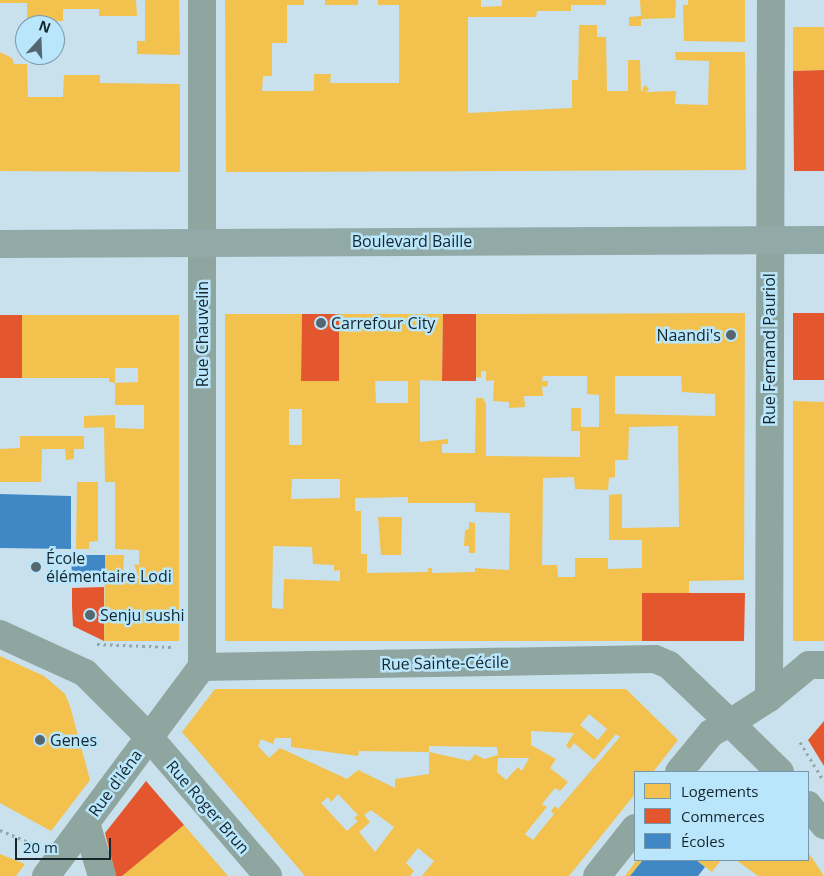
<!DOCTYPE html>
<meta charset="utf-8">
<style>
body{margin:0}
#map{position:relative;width:824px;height:876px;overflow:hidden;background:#c9e1ec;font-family:"Open Sans",sans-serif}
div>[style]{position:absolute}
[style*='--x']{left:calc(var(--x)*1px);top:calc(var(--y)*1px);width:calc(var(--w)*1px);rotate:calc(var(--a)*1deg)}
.homes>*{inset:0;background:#f2c14e}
.shops>*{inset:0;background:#e4572e}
.schools>*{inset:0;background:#3f88c5}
.path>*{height:3px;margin-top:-1.5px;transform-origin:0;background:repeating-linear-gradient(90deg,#92a6a6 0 2.5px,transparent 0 6.5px)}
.minor>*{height:28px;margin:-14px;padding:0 14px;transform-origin:14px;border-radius:14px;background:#8fa6a0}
.major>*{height:28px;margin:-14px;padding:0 14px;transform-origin:14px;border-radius:14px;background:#91a9a7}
.dots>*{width:14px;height:14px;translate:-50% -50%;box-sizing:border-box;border:2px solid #bae6fb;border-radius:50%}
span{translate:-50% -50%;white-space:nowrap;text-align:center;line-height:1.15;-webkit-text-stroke:5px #bae6fb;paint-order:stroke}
.street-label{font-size:16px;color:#15262d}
.poi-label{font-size:16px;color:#15262d}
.left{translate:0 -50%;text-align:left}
.right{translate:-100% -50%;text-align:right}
.legend{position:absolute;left:634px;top:771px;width:175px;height:90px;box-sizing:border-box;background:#bae6fb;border:1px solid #7899a9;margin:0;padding:6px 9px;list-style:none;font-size:15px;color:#15262d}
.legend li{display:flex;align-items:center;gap:10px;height:25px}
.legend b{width:25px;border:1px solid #7899a9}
.north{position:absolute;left:15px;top:15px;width:50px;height:50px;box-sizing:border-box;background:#bae6fb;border:1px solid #7899a9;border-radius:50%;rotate:20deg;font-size:14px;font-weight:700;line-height:20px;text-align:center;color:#15262d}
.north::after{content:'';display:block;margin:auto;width:18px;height:22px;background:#546770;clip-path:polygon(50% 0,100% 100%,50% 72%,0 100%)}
.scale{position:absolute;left:15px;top:838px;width:96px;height:22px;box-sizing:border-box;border:2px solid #15262d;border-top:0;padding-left:6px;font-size:15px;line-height:18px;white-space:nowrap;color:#15262d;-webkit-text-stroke:4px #bae6fb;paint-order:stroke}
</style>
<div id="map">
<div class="homes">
<i style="clip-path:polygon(0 0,136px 0,137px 16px,99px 16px,99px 9px,63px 9px,63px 21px,27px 21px,27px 3px,0 3px)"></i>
<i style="clip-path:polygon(145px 0,179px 0,180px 55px,137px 54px,137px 41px,145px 41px)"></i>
<i style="clip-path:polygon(225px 0,304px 0,304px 5px,287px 5px,287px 43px,272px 43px,272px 76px,263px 76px,262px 91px,314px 91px,314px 74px,331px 74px,330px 83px,399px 83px,399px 5px,378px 5px,378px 0,481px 0,481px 7px,502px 6px,502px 0,606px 0,606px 5px,571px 5px,571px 11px,537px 11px,536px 17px,468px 17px,468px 113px,572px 108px,572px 80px,578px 80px,579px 25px,597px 25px,597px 37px,606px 37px,607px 91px,628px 91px,628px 60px,640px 60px,641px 91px,646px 91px,642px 90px,645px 85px,649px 89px,646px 92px,676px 91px,675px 104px,708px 105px,709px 61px,676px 60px,675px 52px,745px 52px,746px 170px,226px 172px)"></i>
<i style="clip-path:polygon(325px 0,358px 0,358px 5px,325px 5px)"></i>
<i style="clip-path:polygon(640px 0,676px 0,675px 18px,641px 19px,641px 26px,629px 26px,629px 17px,641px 16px)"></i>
<i style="clip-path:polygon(688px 0,745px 0,745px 42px,684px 41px,683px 5px,688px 5px)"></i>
<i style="clip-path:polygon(793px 27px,824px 27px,824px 70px,793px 71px)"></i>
<i style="clip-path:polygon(0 52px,12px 58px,14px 64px,27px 64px,28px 97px,63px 97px,64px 75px,100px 75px,100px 83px,180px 84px,180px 172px,0 171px)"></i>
<i style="clip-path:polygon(evenodd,745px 313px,744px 580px,689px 581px,689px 594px,642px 593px,642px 641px,225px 641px,225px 314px,302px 314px,301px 381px,339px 381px,339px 314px,443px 314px,442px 381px,420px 380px,420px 442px,448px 439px,448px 444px,442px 444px,442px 453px,475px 453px,476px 398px,483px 398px,486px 404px,486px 456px,580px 457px,580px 431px,571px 431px,571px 408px,581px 408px,581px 427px,599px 427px,599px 395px,587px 394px,587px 376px,543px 376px,542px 381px,548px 381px,547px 387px,542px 386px,543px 396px,524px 396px,525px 407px,509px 408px,509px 402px,493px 401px,494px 380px,486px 381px,486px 371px,481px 371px,481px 378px,476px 377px,476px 314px,745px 313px,615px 376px,681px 376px,682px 392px,715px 394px,715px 416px,615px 414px,615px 376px,745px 313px,375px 381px,408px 381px,408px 403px,376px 403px,375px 381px,745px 313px,289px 409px,302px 409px,302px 445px,289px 445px,289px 409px,745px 313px,678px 426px,679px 527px,622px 528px,622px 494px,609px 495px,609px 540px,642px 540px,642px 568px,608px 569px,608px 558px,575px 558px,575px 577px,558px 577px,557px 565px,542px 565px,543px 478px,574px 477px,575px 489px,608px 490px,609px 478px,615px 477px,615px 460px,628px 460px,629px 427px,678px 426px,745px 313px,292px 479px,340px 479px,340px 498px,291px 499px,292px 479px,745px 313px,408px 497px,408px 503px,475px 503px,475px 512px,510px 513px,509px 570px,475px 568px,475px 572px,432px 573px,432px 568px,428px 568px,428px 572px,367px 573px,367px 554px,361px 554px,361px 511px,355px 511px,355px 498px,408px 497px,745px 313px,273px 546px,312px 547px,313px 564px,334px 565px,334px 571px,340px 570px,340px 581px,284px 579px,283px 609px,272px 608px,273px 546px)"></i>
<i style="clip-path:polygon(evenodd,22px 315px,179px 315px,179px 641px,104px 641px,105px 555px,124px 555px,123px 578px,139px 578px,134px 564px,139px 565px,139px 550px,115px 549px,115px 482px,105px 482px,104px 427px,84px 428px,84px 416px,115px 415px,115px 428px,144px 429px,144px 405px,115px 405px,115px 383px,109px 382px,109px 378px,22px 378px,22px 315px,115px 368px,138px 368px,138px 382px,115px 383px,115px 368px)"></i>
<i style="clip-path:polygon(793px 401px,824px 402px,824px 641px,793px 641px)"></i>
<i style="clip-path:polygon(20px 436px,84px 436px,84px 449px,74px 449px,74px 459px,66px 460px,65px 449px,42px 449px,41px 482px,0 482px,0 449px,20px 448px)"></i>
<i style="clip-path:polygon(77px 482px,98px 482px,98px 541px,89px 542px,89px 549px,76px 549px)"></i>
<i style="clip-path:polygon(378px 517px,402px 517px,401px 555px,381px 555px)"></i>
<i style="clip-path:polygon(469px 522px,475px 523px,475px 553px,469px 553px,469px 546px,464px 546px,465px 530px,469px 529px)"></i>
<i style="clip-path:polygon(0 656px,44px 676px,65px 694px,70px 706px,90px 780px,51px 831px,0 803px)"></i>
<i style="clip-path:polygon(evenodd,215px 689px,626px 689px,678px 740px,653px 772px,635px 772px,635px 794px,569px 876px,422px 876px,434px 861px,418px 848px,406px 863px,414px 871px,410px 876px,305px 876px,182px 732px,215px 689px,589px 714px,607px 729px,598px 740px,580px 725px,589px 714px,215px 689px,531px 731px,574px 733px,566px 746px,570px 749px,574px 743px,594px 760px,616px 734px,620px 737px,558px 809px,555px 806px,551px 811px,554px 814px,533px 840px,525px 834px,547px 807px,542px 804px,555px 788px,560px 791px,568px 782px,550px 768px,556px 759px,531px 745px,531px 731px,215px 689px,275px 738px,291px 738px,291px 747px,358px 756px,359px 751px,429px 752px,429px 746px,497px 747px,498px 755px,484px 759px,475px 754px,470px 761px,429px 752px,429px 774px,395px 779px,395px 788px,358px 770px,347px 779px,280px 748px,269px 758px,258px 746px,261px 739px,273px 744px,275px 738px,215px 689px,498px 758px,529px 758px,522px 771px,518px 767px,506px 780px,497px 772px,498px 758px,215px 689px,338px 794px,358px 815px,354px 818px,358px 821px,347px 831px,321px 803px,328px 797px,331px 802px,338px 794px,215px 689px,371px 810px,394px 827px,375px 852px,359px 832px,370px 822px,364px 815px,371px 810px)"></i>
<i style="clip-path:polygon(184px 825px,228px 876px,122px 876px,132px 867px)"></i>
<i style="clip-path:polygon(808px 852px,824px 876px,758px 876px,736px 860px,808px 860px)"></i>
<i style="clip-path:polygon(0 854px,25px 864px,16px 876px,0 876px)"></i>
<i style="clip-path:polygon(637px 860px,643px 860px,630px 876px,625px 876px)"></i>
<i style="clip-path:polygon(696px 860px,721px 860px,712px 872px)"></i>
</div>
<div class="shops">
<i style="clip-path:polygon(824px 70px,824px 171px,794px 171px,793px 71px)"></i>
<i style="clip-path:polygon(793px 313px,824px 313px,824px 380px,793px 380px)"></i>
<i style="clip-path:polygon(302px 314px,339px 314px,339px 381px,301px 381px)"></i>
<i style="clip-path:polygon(443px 314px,476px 314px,476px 381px,442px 381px)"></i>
<i style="clip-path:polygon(0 315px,22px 315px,22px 378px,0 378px)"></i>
<i style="clip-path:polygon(104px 587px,104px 641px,73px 626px,72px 607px,72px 588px)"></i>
<i style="clip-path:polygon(642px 593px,745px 593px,744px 641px,642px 641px)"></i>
<i style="clip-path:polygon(824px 721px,824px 766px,808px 740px)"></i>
<i style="clip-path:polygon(146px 781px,184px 825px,122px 876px,116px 876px,105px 833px)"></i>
</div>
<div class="schools">
<i style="clip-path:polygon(0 494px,71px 496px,71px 549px,0 548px)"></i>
<i style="clip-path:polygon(71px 555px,105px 555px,105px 578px,72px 578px)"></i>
<i style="clip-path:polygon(643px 860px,696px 860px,705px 867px,698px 876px,630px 876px)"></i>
</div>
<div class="path">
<i style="--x:97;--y:644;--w:74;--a:2.3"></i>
<i style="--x:800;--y:742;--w:42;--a:58.6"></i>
<i style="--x:0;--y:830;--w:36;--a:23"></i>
</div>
<div class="minor">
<i style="--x:202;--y:0;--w:667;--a:90"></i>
<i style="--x:0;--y:634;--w:94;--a:24.6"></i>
<i style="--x:85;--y:673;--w:91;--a:45"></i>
<i style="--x:149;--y:737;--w:183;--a:49.4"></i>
<i style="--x:769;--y:698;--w:698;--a:-89.84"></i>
<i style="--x:679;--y:772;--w:50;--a:-50.6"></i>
<i style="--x:711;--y:733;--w:21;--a:-28"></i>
<i style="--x:730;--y:723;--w:70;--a:44.4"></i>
<i style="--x:808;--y:805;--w:26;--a:51"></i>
<i style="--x:86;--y:823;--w:55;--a:73.2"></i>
<i style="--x:46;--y:876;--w:261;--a:-53.3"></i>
<i style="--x:202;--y:667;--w:453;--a:-1"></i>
<i style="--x:655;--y:659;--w:15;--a:23"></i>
<i style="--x:669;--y:665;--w:84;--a:43.6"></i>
<i style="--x:730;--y:723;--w:46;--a:-32.7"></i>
<i style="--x:769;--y:698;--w:52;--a:-39.5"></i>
<i style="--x:809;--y:665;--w:15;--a:0"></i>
<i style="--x:597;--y:876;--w:61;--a:-51.6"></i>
</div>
<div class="major">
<i style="--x:0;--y:244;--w:824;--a:-0.28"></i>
</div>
<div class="dots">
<i style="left:321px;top:323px;background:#546770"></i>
<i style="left:731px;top:335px;background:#546770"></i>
<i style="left:36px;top:567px;background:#546770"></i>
<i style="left:90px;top:615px;background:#546770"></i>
<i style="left:40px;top:740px;background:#546770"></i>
</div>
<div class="street-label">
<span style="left:412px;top:241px">Boulevard Baille</span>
<span style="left:202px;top:334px;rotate:-90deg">Rue Chauvelin</span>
<span style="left:769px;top:349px;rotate:-90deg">Rue Fernand Pauriol</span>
<span style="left:445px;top:663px;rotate:-1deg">Rue Sainte-Cécile</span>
<span style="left:115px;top:783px;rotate:-54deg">Rue d'Iéna</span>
<span style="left:208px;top:807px;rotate:49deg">Rue Roger Brun</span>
</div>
<div class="poi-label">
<span class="left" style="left:331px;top:323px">Carrefour City</span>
<span class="right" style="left:721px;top:335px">Naandi's</span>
<span class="left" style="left:46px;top:567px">École<br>élémentaire Lodi</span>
<span class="left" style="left:100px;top:615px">Senju sushi</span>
<span class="left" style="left:50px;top:740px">Genes</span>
</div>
<ul class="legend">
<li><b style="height:14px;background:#f2c14e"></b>Logements</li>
<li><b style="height:14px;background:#e4572e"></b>Commerces</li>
<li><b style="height:14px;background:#3f88c5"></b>Écoles</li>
</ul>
<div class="north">N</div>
<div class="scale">20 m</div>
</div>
